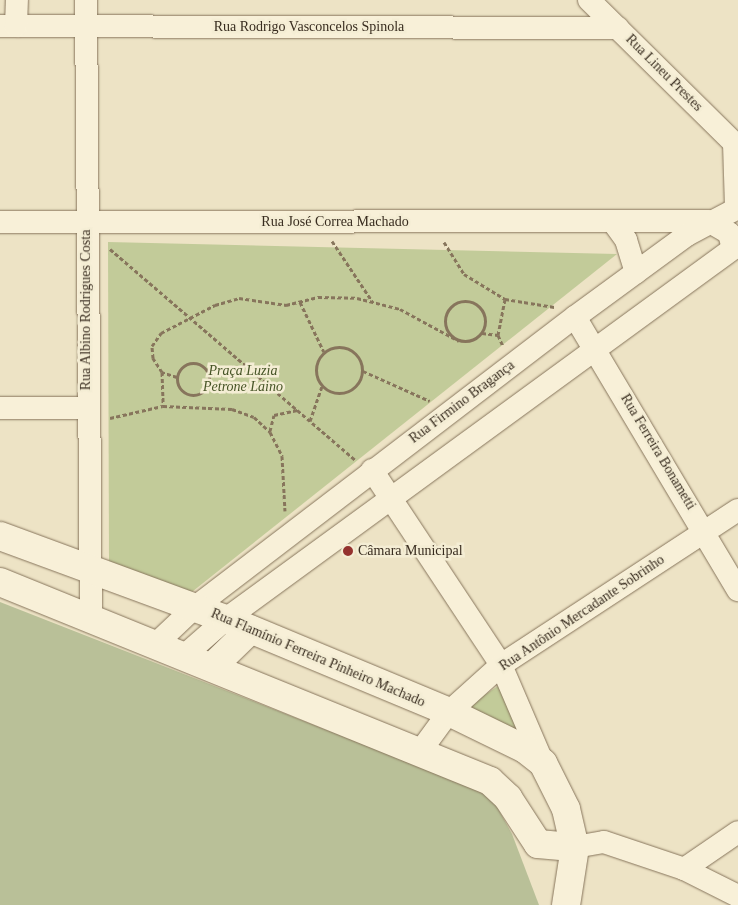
<!DOCTYPE html>
<meta charset="utf-8">
<style>
body{margin:0}
#map{position:relative;width:738px;height:905px;overflow:hidden;background:#ede3c5;font-family:"Times New Roman",serif}
div>[style]{position:absolute}
[style*='--x']{left:calc(var(--x)*1px);top:calc(var(--y)*1px);width:calc(var(--w)*1px);rotate:calc(var(--a)*1deg)}
.green>*{inset:0;background:#c2cb99}
.cemetery>*{inset:0;background:#b9c098}
.path>*{height:3px;margin-top:-1.5px;transform-origin:0;background:repeating-linear-gradient(90deg,#87755c 0 4px,transparent 0 6.5px)}
.path>.ring{margin:-1.5px;padding:0;box-sizing:content-box;background:none;border:3px solid #87755c;border-radius:50%}
.roads{filter:drop-shadow(0 0 1px #87755c) drop-shadow(0 0 1px #87755c)}
.minor>*{height:22px;margin:-11px;padding:0 11px;transform-origin:11px;border-radius:11px;background:#f8f0d8}
.secondary>*{height:28px;margin:-14px;padding:0 14px;transform-origin:14px;border-radius:14px;background:#f8f0d8}
.dots>*{width:14px;height:14px;translate:-50% -50%;box-sizing:border-box;border:2px solid #f4edd4;border-radius:50%}
span{translate:-50% -50%;white-space:nowrap;text-align:center;line-height:1.15;-webkit-text-stroke:5px #f4edd4;paint-order:stroke}
.street-label{font-size:14px;color:#382c1f}
.park-label{font-size:14px;color:#465426;font-style:italic}
.poi-label{font-size:14px;color:#382c1f}
.left{translate:0 -50%;text-align:left}
</style>
<div id="map">
<div class="green">
<i style="clip-path:polygon(108px 242px,617px 254px,183px 599px,109px 563px)"></i>
<i style="clip-path:polygon(498px 686px,525px 736px,465px 708px)"></i>
</div>
<div class="cemetery">
<i style="clip-path:polygon(0 602px,490px 794px,512px 834px,539px 905px,0 905px)"></i>
</div>
<div class="path">
<i style="--x:332;--y:241;--w:72;--a:56.3"></i>
<i style="--x:444;--y:242;--w:38;--a:58"></i>
<i style="--x:464;--y:274;--w:48;--a:31.4"></i>
<i style="--x:505;--y:299;--w:50;--a:9.3"></i>
<i style="--x:110;--y:249;--w:323;--a:40.7"></i>
<i class="ring" style="left:445px;top:301px;width:37px;height:37px"></i>
<i style="--x:300;--y:302;--w:55;--a:64.4"></i>
<i style="--x:482;--y:333;--w:16;--a:7"></i>
<i style="--x:498;--y:335;--w:12;--a:66"></i>
<i style="--x:498;--y:335;--w:36;--a:-79"></i>
<i class="ring" style="left:316px;top:347px;width:43px;height:43px"></i>
<i class="ring" style="left:177px;top:363px;width:29px;height:29px"></i>
<i style="--x:363;--y:371;--w:73;--a:24.1"></i>
<i style="--x:162;--y:372;--w:34;--a:88"></i>
<i style="--x:177;--y:377;--w:16;--a:-162"></i>
<i style="--x:162;--y:372;--w:17;--a:-123"></i>
<i style="--x:153;--y:358;--w:12;--a:-95"></i>
<i style="--x:152;--y:346;--w:16;--a:-55"></i>
<i style="--x:161;--y:333;--w:61;--a:-27.4"></i>
<i style="--x:215;--y:305;--w:25;--a:-16"></i>
<i style="--x:239;--y:298;--w:48;--a:8.5"></i>
<i style="--x:286;--y:305;--w:33;--a:-14"></i>
<i style="--x:318;--y:297;--w:39;--a:1"></i>
<i style="--x:357;--y:298;--w:44;--a:14.3"></i>
<i style="--x:400;--y:309;--w:67;--a:28.5"></i>
<i style="--x:110;--y:418;--w:54;--a:-12.8"></i>
<i style="--x:163;--y:406;--w:69;--a:2.5"></i>
<i style="--x:232;--y:409;--w:23;--a:20"></i>
<i style="--x:254;--y:417;--w:22;--a:43"></i>
<i style="--x:270;--y:432;--w:27;--a:63"></i>
<i style="--x:282;--y:456;--w:55;--a:86.9"></i>
<i style="--x:310;--y:421;--w:37;--a:-71"></i>
<i style="--x:270;--y:431;--w:16;--a:-76"></i>
<i style="--x:274;--y:415;--w:24;--a:-12"></i>
</div>
<div class="roads">
<div class="minor">
<i style="--x:86;--y:0;--w:619;--a:89.54"></i>
<i style="--x:589;--y:0;--w:209;--a:44.6"></i>
<i style="--x:0;--y:26;--w:618;--a:0.19"></i>
<i style="--x:16;--y:26;--w:26;--a:-88"></i>
<i style="--x:734;--y:143;--w:65;--a:88.2"></i>
<i style="--x:0;--y:222;--w:708;--a:-0.08"></i>
<i style="--x:708;--y:221;--w:24;--a:30"></i>
<i style="--x:729;--y:233;--w:16;--a:76"></i>
<i style="--x:613;--y:222;--w:22;--a:54"></i>
<i style="--x:626;--y:240;--w:34;--a:73"></i>
<i style="--x:575;--y:317;--w:318;--a:59.2"></i>
<i style="--x:0;--y:408;--w:86;--a:0"></i>
<i style="--x:372;--y:470;--w:234;--a:56.5"></i>
<i style="--x:501;--y:665;--w:107;--a:66.8"></i>
<i style="--x:156;--y:644;--w:52;--a:-43.5"></i>
<i style="--x:194;--y:608;--w:479;--a:-37.4"></i>
<i style="--x:575;--y:317;--w:139;--a:-36.2"></i>
<i style="--x:687;--y:235;--w:58;--a:-27.9"></i>
<i style="--x:185;--y:655;--w:55;--a:-41.3"></i>
<i style="--x:226;--y:619;--w:634;--a:-36.15"></i>
<i style="--x:419;--y:753;--w:51;--a:-53.8"></i>
<i style="--x:449;--y:712;--w:70;--a:-42.1"></i>
<i style="--x:501;--y:665;--w:283;--a:-33.2"></i>
<i style="--x:575;--y:847;--w:29;--a:-10"></i>
<i style="--x:604;--y:842;--w:84;--a:18.6"></i>
<i style="--x:684;--y:869;--w:60;--a:26.6"></i>
<i style="--x:684;--y:869;--w:65;--a:-34.4"></i>
</div>
<div class="secondary">
<i style="--x:0;--y:536;--w:241;--a:20.2"></i>
<i style="--x:226;--y:619;--w:242;--a:22.6"></i>
<i style="--x:449;--y:712;--w:85;--a:26"></i>
<i style="--x:525;--y:749;--w:23;--a:38"></i>
<i style="--x:543;--y:763;--w:51;--a:63.4"></i>
<i style="--x:566;--y:809;--w:39;--a:77"></i>
<i style="--x:575;--y:847;--w:59;--a:98.8"></i>
<i style="--x:0;--y:582;--w:529;--a:22.1"></i>
<i style="--x:490;--y:781;--w:25;--a:43"></i>
<i style="--x:508;--y:798;--w:55;--a:56.9"></i>
<i style="--x:538;--y:844;--w:37;--a:5"></i>
<i style="--x:213;--y:666;--w:52;--a:-44.2"></i>
</div>
</div>
<div class="dots">
<i style="left:348px;top:551px;background:#94322e"></i>
</div>
<div class="street-label">
<span style="left:309px;top:27px">Rua Rodrigo Vasconcelos Spinola</span>
<span style="left:664px;top:73px;rotate:45deg">Rua Lineu Prestes</span>
<span style="left:335px;top:222px">Rua José Correa Machado</span>
<span style="left:86px;top:310px;rotate:-90deg">Rua Albino Rodrigues Costa</span>
<span style="left:462px;top:402px;rotate:-37deg">Rua Firmino Bragança</span>
<span style="left:658px;top:452px;rotate:59deg">Rua Ferreira Bonametti</span>
<span style="left:582px;top:613px;rotate:-34deg">Rua Antônio Mercadante Sobrinho</span>
<span style="left:318px;top:658px;rotate:23deg">Rua Flamínio Ferreira Pinheiro Machado</span>
</div>
<div class="park-label">
<span style="left:243px;top:379px">Praça Luzia<br>Petrone Laino</span>
</div>
<div class="poi-label">
<span class="left" style="left:358px;top:551px">Câmara Municipal</span>
</div>
</div>
